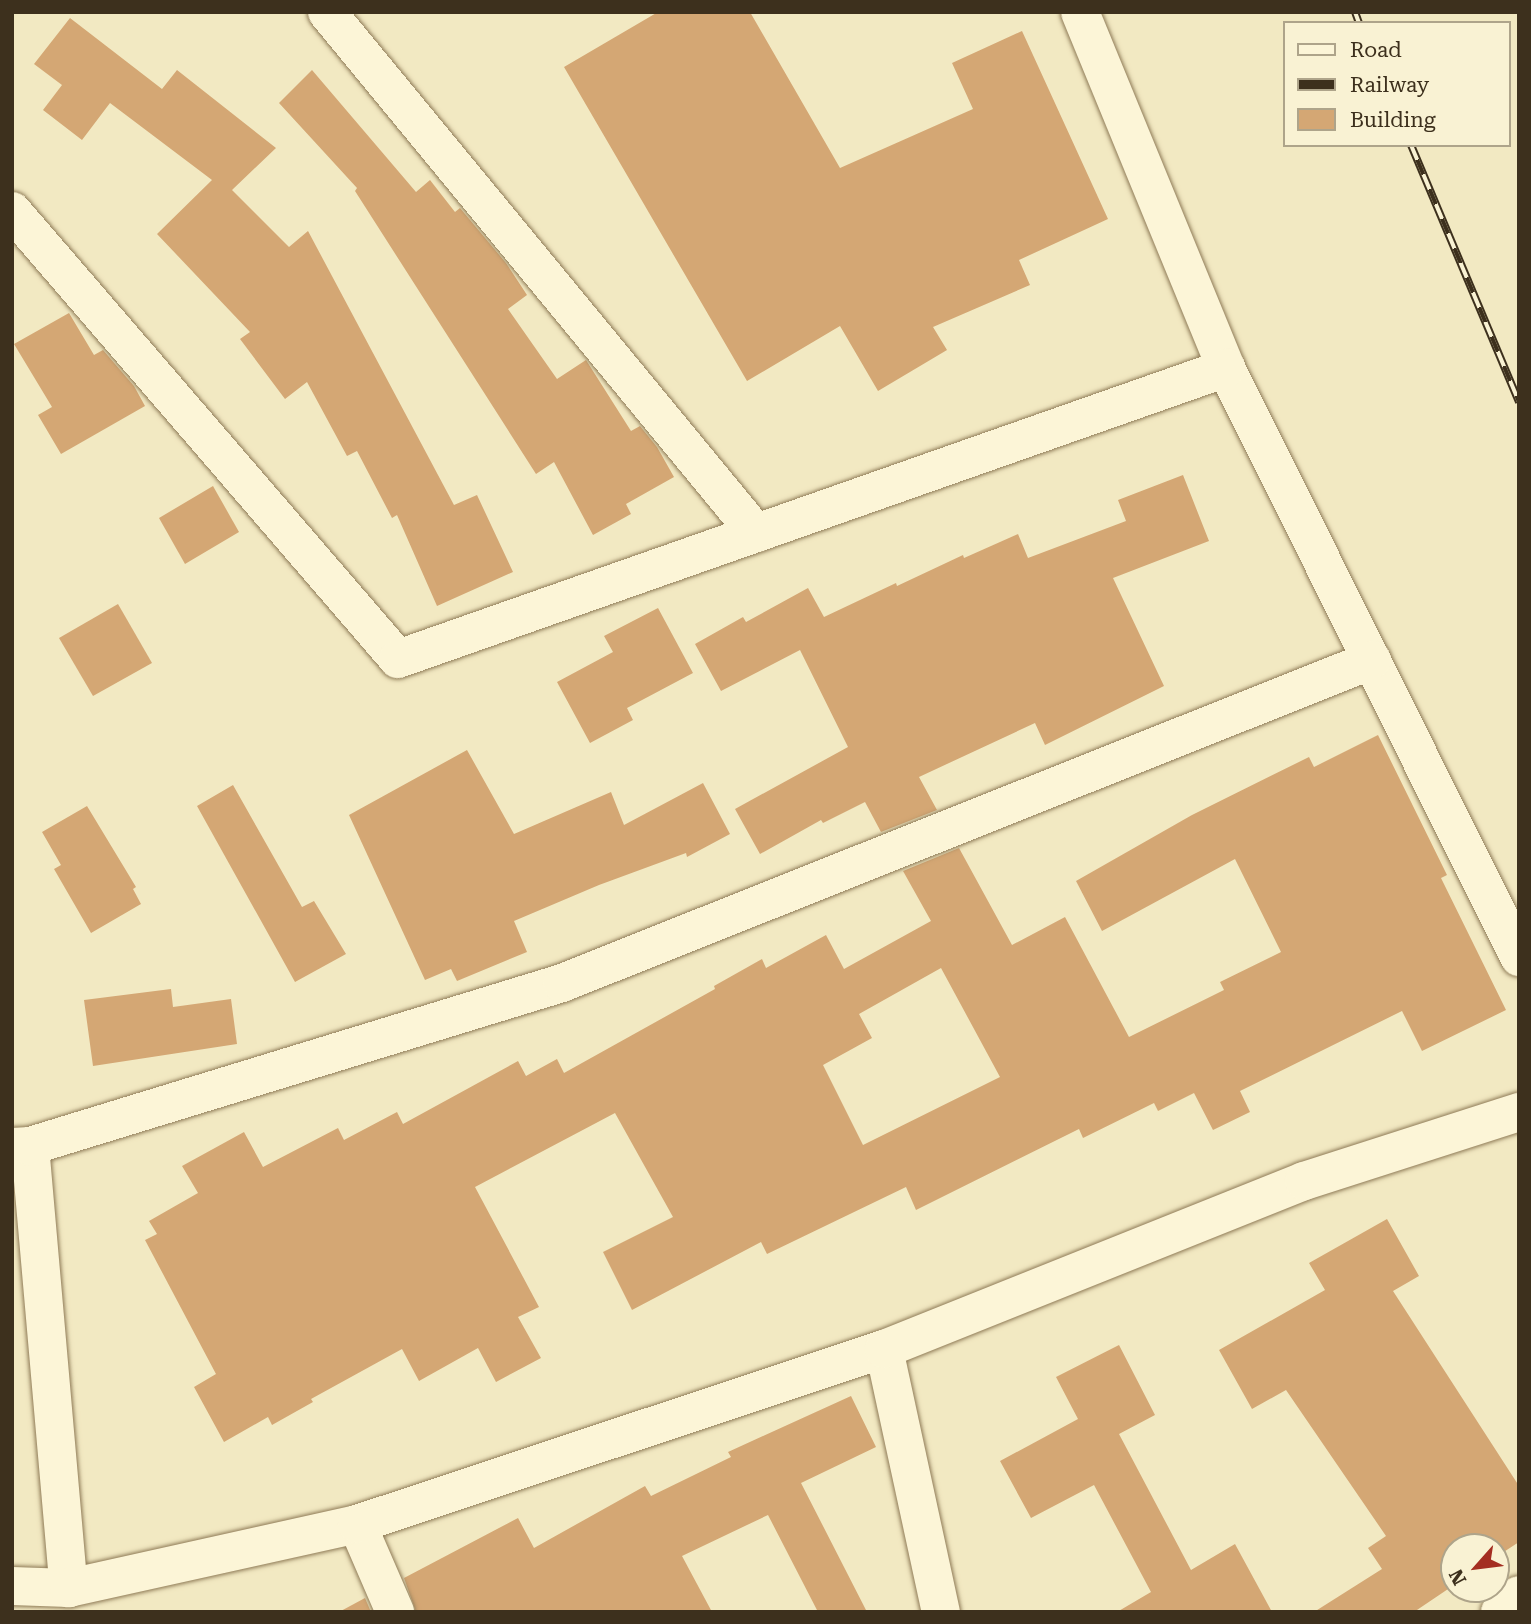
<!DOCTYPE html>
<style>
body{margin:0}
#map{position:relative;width:1531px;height:1624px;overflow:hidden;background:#f2e9c2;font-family:"Roboto Serif",serif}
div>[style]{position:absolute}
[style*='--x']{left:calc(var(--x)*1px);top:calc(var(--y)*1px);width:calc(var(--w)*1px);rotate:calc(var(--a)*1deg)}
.building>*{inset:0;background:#d4a774}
.roads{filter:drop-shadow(0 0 2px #8f7b57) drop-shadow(0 0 2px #8f7b57)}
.minor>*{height:38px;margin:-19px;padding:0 19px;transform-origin:19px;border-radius:19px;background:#fcf5d7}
.rail>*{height:8px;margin-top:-4px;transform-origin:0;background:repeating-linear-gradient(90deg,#f9f2d3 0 16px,#3d301d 0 32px);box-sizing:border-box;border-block:2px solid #3d301d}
span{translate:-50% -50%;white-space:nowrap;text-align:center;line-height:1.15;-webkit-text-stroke:5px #f9f2d3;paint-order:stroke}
.frame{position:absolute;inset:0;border:14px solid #3d301d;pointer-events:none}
.legend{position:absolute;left:1283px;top:21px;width:228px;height:126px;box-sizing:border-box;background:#f9f2d3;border:2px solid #aea48a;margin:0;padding:9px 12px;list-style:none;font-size:21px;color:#3d301d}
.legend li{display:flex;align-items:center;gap:14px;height:35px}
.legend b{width:35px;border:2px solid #aea48a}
.north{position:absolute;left:1440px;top:1533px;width:70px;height:70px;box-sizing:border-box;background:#f9f2d3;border:2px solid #aea48a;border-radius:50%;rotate:242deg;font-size:19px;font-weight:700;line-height:28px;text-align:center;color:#3d301d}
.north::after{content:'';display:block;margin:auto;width:24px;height:32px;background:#a42e21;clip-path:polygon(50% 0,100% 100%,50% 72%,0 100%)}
</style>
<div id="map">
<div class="building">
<i style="clip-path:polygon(658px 12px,750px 12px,840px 168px,973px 109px,952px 63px,1022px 31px,1108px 219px,1019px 260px,1030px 285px,933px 327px,947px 350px,878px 391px,840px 326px,747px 381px,564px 67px)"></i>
<i style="clip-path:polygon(70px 18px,162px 89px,177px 70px,276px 148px,232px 190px,289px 247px,308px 231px,454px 505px,477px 495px,513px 572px,437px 606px,397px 515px,392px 518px,357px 451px,347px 456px,307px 382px,285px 399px,240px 339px,250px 332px,157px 234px,212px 180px,110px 103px,82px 140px,43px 110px,62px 85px,34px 64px)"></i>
<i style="clip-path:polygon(312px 70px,416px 192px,430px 180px,455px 212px,460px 208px,506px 263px,527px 295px,508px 309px,557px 379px,586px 360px,631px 431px,640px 426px,657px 447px,674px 477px,626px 504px,631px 514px,593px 535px,554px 462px,536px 474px,355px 191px,357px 188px,279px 103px)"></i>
<i style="clip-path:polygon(69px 313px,94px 355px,103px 350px,134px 386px,145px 406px,61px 454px,38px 415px,52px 407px,14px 344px)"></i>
<i style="clip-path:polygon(1183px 475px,1209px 541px,1113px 578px,1164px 686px,1045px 745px,1035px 723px,919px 777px,937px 810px,881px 832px,865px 802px,823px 823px,821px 820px,760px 854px,735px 809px,848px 747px,800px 650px,721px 691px,695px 644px,743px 617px,746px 622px,808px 588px,824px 617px,896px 583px,897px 586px,963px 555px,964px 558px,1018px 534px,1028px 558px,1126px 521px,1118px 500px)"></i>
<i style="clip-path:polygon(213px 486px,239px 532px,185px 564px,159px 518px)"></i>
<i style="clip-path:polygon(118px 604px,152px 663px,93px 696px,59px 638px)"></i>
<i style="clip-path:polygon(658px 608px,693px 673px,627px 708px,633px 720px,590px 743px,557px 682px,613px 652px,604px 636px)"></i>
<i style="clip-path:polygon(evenodd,1378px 735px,1447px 875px,1441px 878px,1506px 1010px,1422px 1051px,1402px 1011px,1240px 1091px,1250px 1112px,1213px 1130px,1194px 1093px,1158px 1111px,1154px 1103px,1083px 1138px,1079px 1129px,916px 1210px,906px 1187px,767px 1254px,761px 1242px,632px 1310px,603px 1252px,673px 1217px,615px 1113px,475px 1187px,539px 1307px,518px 1317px,541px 1358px,496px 1382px,478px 1348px,419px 1381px,402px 1349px,311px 1399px,313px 1402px,272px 1425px,268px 1417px,224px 1442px,194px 1387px,216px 1374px,145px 1240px,157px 1234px,149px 1221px,198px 1193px,182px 1166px,244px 1132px,263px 1167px,338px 1128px,344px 1140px,397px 1112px,403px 1124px,518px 1061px,526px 1076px,557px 1059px,564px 1073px,715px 989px,714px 986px,762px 959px,766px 968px,826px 935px,844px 969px,931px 921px,903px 871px,959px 848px,1012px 945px,1065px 917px,1129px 1037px,1224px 990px,1220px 982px,1281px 952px,1235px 859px,1102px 931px,1076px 881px,1192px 815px,1309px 757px,1314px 767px,1378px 735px,941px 968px,1000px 1077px,863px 1145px,823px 1065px,872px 1038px,859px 1014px,941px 968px)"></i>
<i style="clip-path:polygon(467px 750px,514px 834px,611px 792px,624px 825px,703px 783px,730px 834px,687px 857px,686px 853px,599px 885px,514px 921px,527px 952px,457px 981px,451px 969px,425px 980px,349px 815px)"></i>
<i style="clip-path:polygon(233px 785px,302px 907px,314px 901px,346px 954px,295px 982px,197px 806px)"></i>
<i style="clip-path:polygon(87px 806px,136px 887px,133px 889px,141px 904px,91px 933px,54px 869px,61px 865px,42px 832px)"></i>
<i style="clip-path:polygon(171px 989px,173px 1007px,231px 999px,237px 1044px,93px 1066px,84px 1000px)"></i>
<i style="clip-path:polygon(1387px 1219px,1419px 1276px,1393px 1291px,1519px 1486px,1519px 1542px,1496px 1557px,1496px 1547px,1454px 1547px,1454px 1585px,1414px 1612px,1314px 1612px,1382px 1569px,1368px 1548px,1386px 1536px,1286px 1390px,1252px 1409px,1219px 1350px,1325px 1290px,1309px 1263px)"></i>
<i style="clip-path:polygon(1119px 1345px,1155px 1415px,1119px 1434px,1191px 1570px,1235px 1544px,1272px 1612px,1117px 1612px,1151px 1592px,1094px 1485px,1031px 1518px,1000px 1461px,1078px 1419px,1056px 1377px)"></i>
<i style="clip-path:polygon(851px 1396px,876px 1447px,801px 1483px,867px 1612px,818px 1612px,768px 1515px,682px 1556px,712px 1612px,416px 1612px,404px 1578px,518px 1518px,534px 1548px,645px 1486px,651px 1496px,731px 1457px,728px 1452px)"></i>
<i style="clip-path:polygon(365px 1598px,371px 1612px,339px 1612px)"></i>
</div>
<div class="roads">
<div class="minor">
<i style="--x:327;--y:12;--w:675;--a:50.53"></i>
<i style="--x:1080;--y:12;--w:385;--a:67.7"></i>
<i style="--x:1226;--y:368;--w:658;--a:63.55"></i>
<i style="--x:12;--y:211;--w:591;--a:49.25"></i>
<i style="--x:398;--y:659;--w:878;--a:-19.36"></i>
<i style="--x:30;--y:1146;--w:444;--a:85"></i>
<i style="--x:12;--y:1147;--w:18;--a:-3"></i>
<i style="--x:30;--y:1146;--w:556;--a:-17.03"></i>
<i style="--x:562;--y:983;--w:872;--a:-21.74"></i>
<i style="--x:884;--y:1349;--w:269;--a:77.8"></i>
<i style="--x:357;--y:1524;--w:96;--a:66.6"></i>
<i style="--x:12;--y:1586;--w:57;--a:2"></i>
<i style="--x:69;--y:1588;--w:295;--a:-12.5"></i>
<i style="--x:357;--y:1524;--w:555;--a:-18.37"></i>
<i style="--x:884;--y:1349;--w:452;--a:-21.8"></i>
<i style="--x:1304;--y:1181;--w:226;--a:-17.8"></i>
<i style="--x:1500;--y:1612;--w:25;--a:-42"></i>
</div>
</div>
<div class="rail">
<i style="--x:1355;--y:12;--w:12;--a:70"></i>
<i style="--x:1411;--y:145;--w:279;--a:67.2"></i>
</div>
<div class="frame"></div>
<ul class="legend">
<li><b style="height:9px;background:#fcf5d7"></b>Road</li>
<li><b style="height:9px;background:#3d301d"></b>Railway</li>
<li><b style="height:19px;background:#d4a774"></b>Building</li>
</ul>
<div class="north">N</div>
</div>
